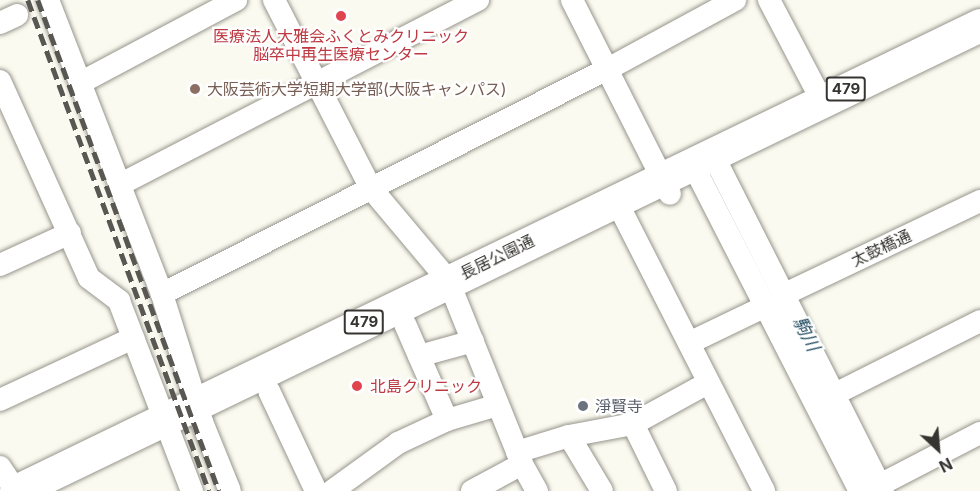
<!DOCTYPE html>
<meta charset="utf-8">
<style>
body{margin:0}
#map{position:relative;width:980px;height:491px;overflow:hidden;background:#fbfaf0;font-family:Inter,"Noto Sans JP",sans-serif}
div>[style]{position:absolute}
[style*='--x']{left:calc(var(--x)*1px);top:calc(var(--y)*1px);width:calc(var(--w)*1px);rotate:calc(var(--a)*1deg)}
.roads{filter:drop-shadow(0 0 2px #96958c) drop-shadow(0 0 2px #96958c)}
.minor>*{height:22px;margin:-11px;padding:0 11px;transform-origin:11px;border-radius:11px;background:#fff}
.highway>*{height:33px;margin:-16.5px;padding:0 16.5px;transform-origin:16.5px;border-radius:16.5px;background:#fff}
.rail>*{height:4.5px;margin-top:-2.25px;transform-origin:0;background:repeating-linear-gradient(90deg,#585752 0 12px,transparent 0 18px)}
.dots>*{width:16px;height:16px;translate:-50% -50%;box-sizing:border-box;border:3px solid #fff;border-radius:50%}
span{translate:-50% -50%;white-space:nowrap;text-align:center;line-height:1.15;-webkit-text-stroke:4.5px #fff;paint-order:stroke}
.shield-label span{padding:2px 4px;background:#fff;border:2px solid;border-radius:4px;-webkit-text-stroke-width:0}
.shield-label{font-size:15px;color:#363531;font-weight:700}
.health-label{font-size:16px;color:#be3a42}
.left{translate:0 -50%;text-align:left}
.education-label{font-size:16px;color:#785e54}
.street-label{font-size:16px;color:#363531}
.worship-label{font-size:16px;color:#5b616d}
.water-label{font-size:18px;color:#224c61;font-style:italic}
.north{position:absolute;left:908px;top:419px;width:60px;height:60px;-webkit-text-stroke:4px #fff;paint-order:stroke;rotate:154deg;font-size:16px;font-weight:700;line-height:24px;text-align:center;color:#363531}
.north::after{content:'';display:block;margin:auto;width:21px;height:27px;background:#363531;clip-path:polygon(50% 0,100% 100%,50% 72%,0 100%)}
</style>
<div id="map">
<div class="roads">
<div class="minor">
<i style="--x:48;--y:0;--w:315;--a:68.8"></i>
<i style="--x:162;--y:294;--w:134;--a:72.6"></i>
<i style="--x:202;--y:422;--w:74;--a:67.9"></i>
<i style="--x:274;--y:0;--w:210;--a:62.8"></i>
<i style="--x:370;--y:187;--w:121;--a:50"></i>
<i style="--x:448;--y:280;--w:198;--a:68.1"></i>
<i style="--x:522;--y:464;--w:31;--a:61"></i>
<i style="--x:572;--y:0;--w:217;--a:63.2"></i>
<i style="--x:769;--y:0;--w:114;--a:62.3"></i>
<i style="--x:0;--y:23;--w:19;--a:-25"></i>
<i style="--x:0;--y:81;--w:216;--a:65.7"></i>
<i style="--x:89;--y:278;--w:38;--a:37"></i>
<i style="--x:119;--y:301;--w:204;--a:69"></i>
<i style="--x:80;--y:83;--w:177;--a:-28"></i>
<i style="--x:712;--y:153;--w:379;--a:63.2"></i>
<i style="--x:692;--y:163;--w:369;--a:62.9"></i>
<i style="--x:121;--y:184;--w:402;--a:-27.3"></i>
<i style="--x:624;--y:216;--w:309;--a:63"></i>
<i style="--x:0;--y:265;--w:77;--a:-24.6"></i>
<i style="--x:162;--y:294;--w:497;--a:-26.8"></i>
<i style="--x:606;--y:70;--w:147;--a:-28.5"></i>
<i style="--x:783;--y:295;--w:218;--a:-25.5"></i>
<i style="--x:405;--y:324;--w:105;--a:66.4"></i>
<i style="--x:689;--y:343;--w:85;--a:-25.7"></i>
<i style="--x:419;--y:356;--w:56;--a:-15.5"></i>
<i style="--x:269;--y:391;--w:110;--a:64.8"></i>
<i style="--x:835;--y:394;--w:162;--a:-26.7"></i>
<i style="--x:0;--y:400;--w:147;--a:-25"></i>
<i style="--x:569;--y:436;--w:64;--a:59"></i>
<i style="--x:517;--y:452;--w:54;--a:-17.1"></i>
<i style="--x:569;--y:436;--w:65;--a:-10.6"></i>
<i style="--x:0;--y:467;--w:29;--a:56"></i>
<i style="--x:332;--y:491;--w:82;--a:-36"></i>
<i style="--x:398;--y:443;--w:54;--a:-25.1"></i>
<i style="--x:447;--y:420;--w:53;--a:-16.4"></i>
<i style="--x:472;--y:491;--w:57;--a:-28.4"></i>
<i style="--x:666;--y:491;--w:75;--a:-116.2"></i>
<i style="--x:633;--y:424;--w:85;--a:-28.7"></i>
<i style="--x:868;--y:491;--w:126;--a:-27.4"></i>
</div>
<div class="highway">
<i style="--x:16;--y:491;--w:1071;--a:-25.8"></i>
</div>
</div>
<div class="rail">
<i style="--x:28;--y:0;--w:523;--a:69.76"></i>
<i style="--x:38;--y:0;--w:523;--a:69.76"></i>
</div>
<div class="dots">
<i style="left:341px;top:16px;background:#e0444e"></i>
<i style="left:195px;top:89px;background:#8d6e63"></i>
<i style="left:357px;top:386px;background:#e0444e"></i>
<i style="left:583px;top:406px;background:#6b7280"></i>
</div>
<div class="shield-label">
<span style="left:846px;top:89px">479</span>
<span style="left:364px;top:322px">479</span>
</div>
<div class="health-label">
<span style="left:341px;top:45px">医療法人大雅会ふくとみクリニック<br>脳卒中再生医療センター</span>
<span class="left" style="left:370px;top:386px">北島クリニック</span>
</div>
<div class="education-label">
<span class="left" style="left:207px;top:89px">大阪芸術大学短期大学部(大阪キャンパス)</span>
</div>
<div class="street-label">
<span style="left:881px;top:248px;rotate:-25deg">太鼓橋通</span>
<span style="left:497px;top:257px;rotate:-26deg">長居公園通</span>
</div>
<div class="worship-label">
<span class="left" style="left:595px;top:406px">淨賢寺</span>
</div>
<div class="water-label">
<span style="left:806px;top:334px;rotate:63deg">駒川</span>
</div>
<div class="north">N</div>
</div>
